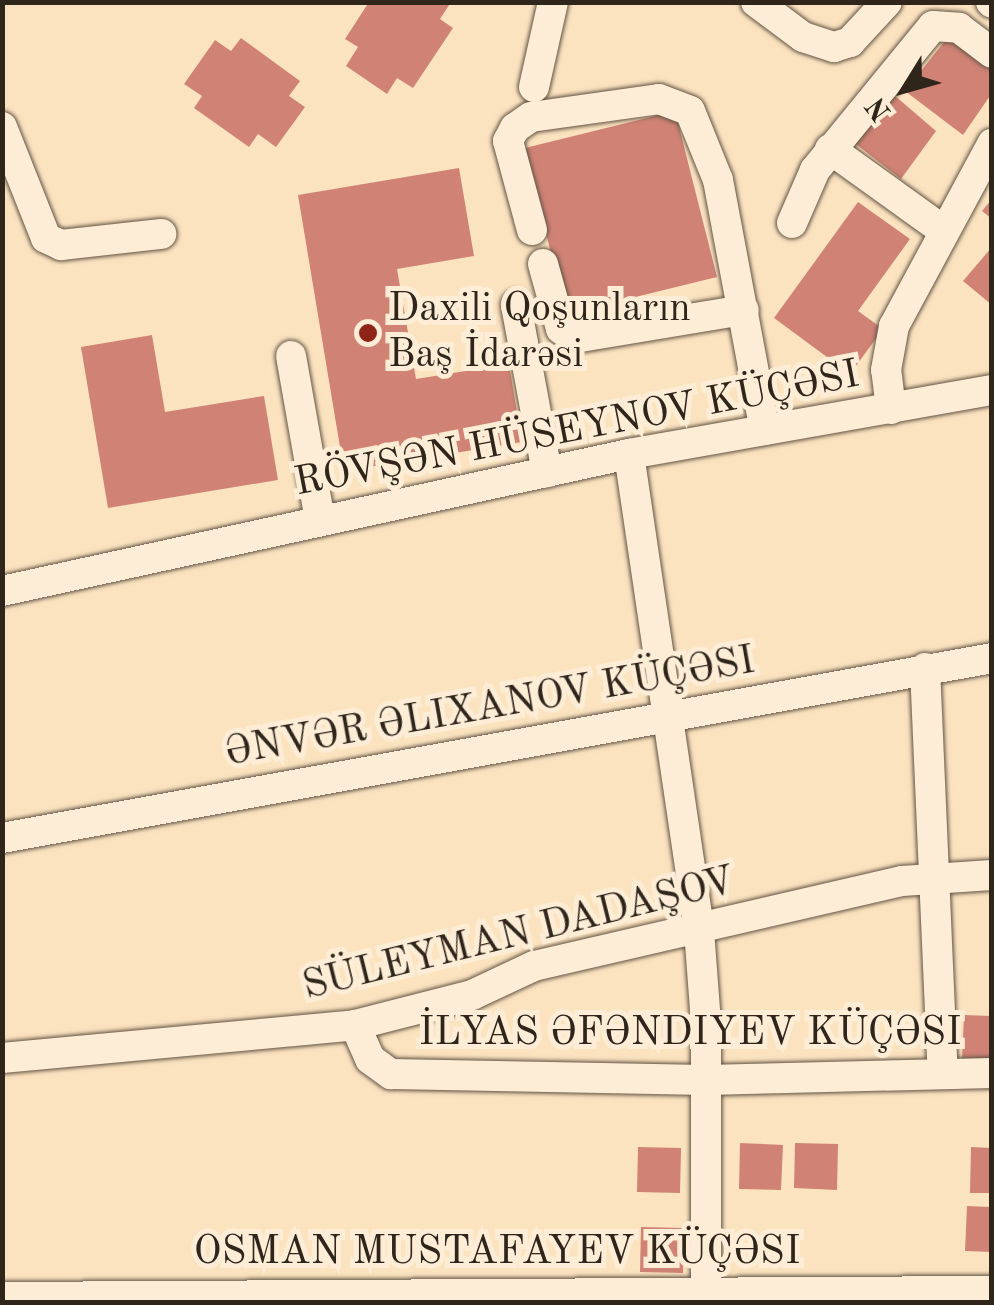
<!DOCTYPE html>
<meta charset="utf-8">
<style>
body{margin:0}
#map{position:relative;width:994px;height:1305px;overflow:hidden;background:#fce3c0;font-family:"Old Standard TT",serif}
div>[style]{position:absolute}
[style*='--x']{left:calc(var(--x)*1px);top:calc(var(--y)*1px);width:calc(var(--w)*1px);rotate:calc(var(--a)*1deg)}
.building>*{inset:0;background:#d08375}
.roads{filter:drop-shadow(0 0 2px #625444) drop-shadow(0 0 2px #625444)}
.minor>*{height:30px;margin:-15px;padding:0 15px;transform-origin:15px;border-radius:15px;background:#fdedd6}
.dots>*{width:28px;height:28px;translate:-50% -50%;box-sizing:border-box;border:5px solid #fdedd6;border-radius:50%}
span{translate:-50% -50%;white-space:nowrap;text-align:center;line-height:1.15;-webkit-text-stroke:10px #fdedd6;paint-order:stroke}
.poi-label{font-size:40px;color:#2f251a}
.left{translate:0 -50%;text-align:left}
.street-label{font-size:40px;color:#2f251a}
.frame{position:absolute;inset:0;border:5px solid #2f251a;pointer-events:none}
.north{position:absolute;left:854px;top:40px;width:100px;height:100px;-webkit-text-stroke:8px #fdedd6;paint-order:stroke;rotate:233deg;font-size:28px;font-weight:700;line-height:40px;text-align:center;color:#2f251a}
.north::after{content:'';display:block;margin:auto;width:35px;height:45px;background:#2f251a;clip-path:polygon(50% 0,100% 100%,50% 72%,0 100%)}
</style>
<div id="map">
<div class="building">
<i style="clip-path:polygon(369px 2px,451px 2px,440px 19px,453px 28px,413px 88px,397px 78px,387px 94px,346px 66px,358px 47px,345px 39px)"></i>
<i style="clip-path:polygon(948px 37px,992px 69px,992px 93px,963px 135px,905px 91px)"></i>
<i style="clip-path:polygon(241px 38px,300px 81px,289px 96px,305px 107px,276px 147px,258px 134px,249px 147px,194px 108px,202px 96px,184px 84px,215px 40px,231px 51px)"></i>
<i style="clip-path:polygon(887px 89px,936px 131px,901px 179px,848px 138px)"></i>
<i style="clip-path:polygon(675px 111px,717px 277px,566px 314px,525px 148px)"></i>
<i style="clip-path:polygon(459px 168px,474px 256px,397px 269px,416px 379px,509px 364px,522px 442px,344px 471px,298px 195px)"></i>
<i style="clip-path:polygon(992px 199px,992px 219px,982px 211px)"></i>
<i style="clip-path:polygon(858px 202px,910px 239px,858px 311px,883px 329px,850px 374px,774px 318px)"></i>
<i style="clip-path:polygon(992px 247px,992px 305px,963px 281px)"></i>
<i style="clip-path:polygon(152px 335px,165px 412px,264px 396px,278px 480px,108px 508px,81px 347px)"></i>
<i style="clip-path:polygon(964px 1015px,992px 1016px,992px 1062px,962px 1060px)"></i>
<i style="clip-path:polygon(740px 1143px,783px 1145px,781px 1190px,739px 1189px)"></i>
<i style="clip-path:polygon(795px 1143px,838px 1144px,837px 1190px,794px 1188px)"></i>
<i style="clip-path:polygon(638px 1147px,681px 1148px,680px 1193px,637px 1192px)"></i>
<i style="clip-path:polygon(971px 1147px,992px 1148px,992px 1193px,970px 1193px)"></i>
<i style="clip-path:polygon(967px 1206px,992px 1207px,992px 1252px,965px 1251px)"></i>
<i style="clip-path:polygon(641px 1227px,684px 1228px,683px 1273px,640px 1272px)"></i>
</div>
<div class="roads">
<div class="minor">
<i style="--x:756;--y:2;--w:59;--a:36.7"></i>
<i style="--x:803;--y:37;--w:33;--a:18"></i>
<i style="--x:834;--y:47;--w:17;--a:-17"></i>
<i style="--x:850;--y:42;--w:54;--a:-47.2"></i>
<i style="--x:991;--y:2;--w:1;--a:45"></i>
<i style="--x:534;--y:87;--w:87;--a:-77.4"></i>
<i style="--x:2;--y:127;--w:119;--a:68.4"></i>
<i style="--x:46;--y:238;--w:17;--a:25"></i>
<i style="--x:61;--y:245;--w:101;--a:-6.3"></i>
<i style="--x:830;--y:149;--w:140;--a:35.7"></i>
<i style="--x:792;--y:223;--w:58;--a:-66.5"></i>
<i style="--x:815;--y:170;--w:186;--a:-50.7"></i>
<i style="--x:933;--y:26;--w:26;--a:4"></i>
<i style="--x:959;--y:28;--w:41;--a:37.1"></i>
<i style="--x:532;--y:230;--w:92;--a:-105.1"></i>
<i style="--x:508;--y:141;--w:15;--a:-62"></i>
<i style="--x:515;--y:128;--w:19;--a:-35"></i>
<i style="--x:531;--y:117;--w:129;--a:-8"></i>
<i style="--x:659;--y:99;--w:33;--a:21"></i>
<i style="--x:690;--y:111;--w:74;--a:67.9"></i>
<i style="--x:718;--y:180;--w:254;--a:79.4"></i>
<i style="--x:543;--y:264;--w:67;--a:74.5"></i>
<i style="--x:561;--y:329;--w:16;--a:35"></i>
<i style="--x:574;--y:338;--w:172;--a:-9.4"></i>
<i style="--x:516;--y:305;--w:170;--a:79.5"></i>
<i style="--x:291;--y:356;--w:167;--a:80"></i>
<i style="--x:891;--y:409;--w:39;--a:-97"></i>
<i style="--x:886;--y:370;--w:45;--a:-79.7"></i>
<i style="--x:894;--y:326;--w:207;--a:-61.7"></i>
<i style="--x:629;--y:454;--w:481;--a:81.6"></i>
<i style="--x:699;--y:930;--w:94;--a:85.7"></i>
<i style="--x:706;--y:1024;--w:278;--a:90"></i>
<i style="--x:2;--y:591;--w:642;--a:-12.33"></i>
<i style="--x:629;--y:454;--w:369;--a:-10"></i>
<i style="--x:925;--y:668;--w:406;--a:87.5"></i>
<i style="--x:2;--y:838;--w:1006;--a:-10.3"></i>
<i style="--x:355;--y:1025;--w:37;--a:66"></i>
<i style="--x:370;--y:1059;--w:26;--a:36"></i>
<i style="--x:391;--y:1074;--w:315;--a:1.1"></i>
<i style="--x:706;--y:1080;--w:286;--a:-1.4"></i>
<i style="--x:2;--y:1058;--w:355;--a:-5.3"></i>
<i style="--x:355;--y:1025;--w:121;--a:-14.4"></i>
<i style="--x:472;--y:995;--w:68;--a:-25.1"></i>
<i style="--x:534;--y:966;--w:378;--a:-13"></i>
<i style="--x:902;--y:881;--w:90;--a:-3.8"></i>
<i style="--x:2;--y:1297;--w:990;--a:-0.35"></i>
</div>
</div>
<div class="dots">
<i style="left:368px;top:333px;background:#8f2418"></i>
</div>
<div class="poi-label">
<span class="left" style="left:388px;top:333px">Daxili Qoşunların<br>Baş İdarəsi</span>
</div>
<div class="street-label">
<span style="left:577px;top:430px;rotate:-11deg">RÖVŞƏN HÜSEYNOV KÜÇƏSI</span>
<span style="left:490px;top:708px;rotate:-10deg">ƏNVƏR ƏLIXANOV KÜÇƏSI</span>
<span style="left:519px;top:935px;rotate:-14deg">SÜLEYMAN DADAŞOV</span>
<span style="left:690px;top:1034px">İLYAS ƏFƏNDIYEV KÜÇƏSI</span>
<span style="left:497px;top:1253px">OSMAN MUSTAFAYEV KÜÇƏSI</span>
</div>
<div class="frame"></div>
<div class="north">N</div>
</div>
